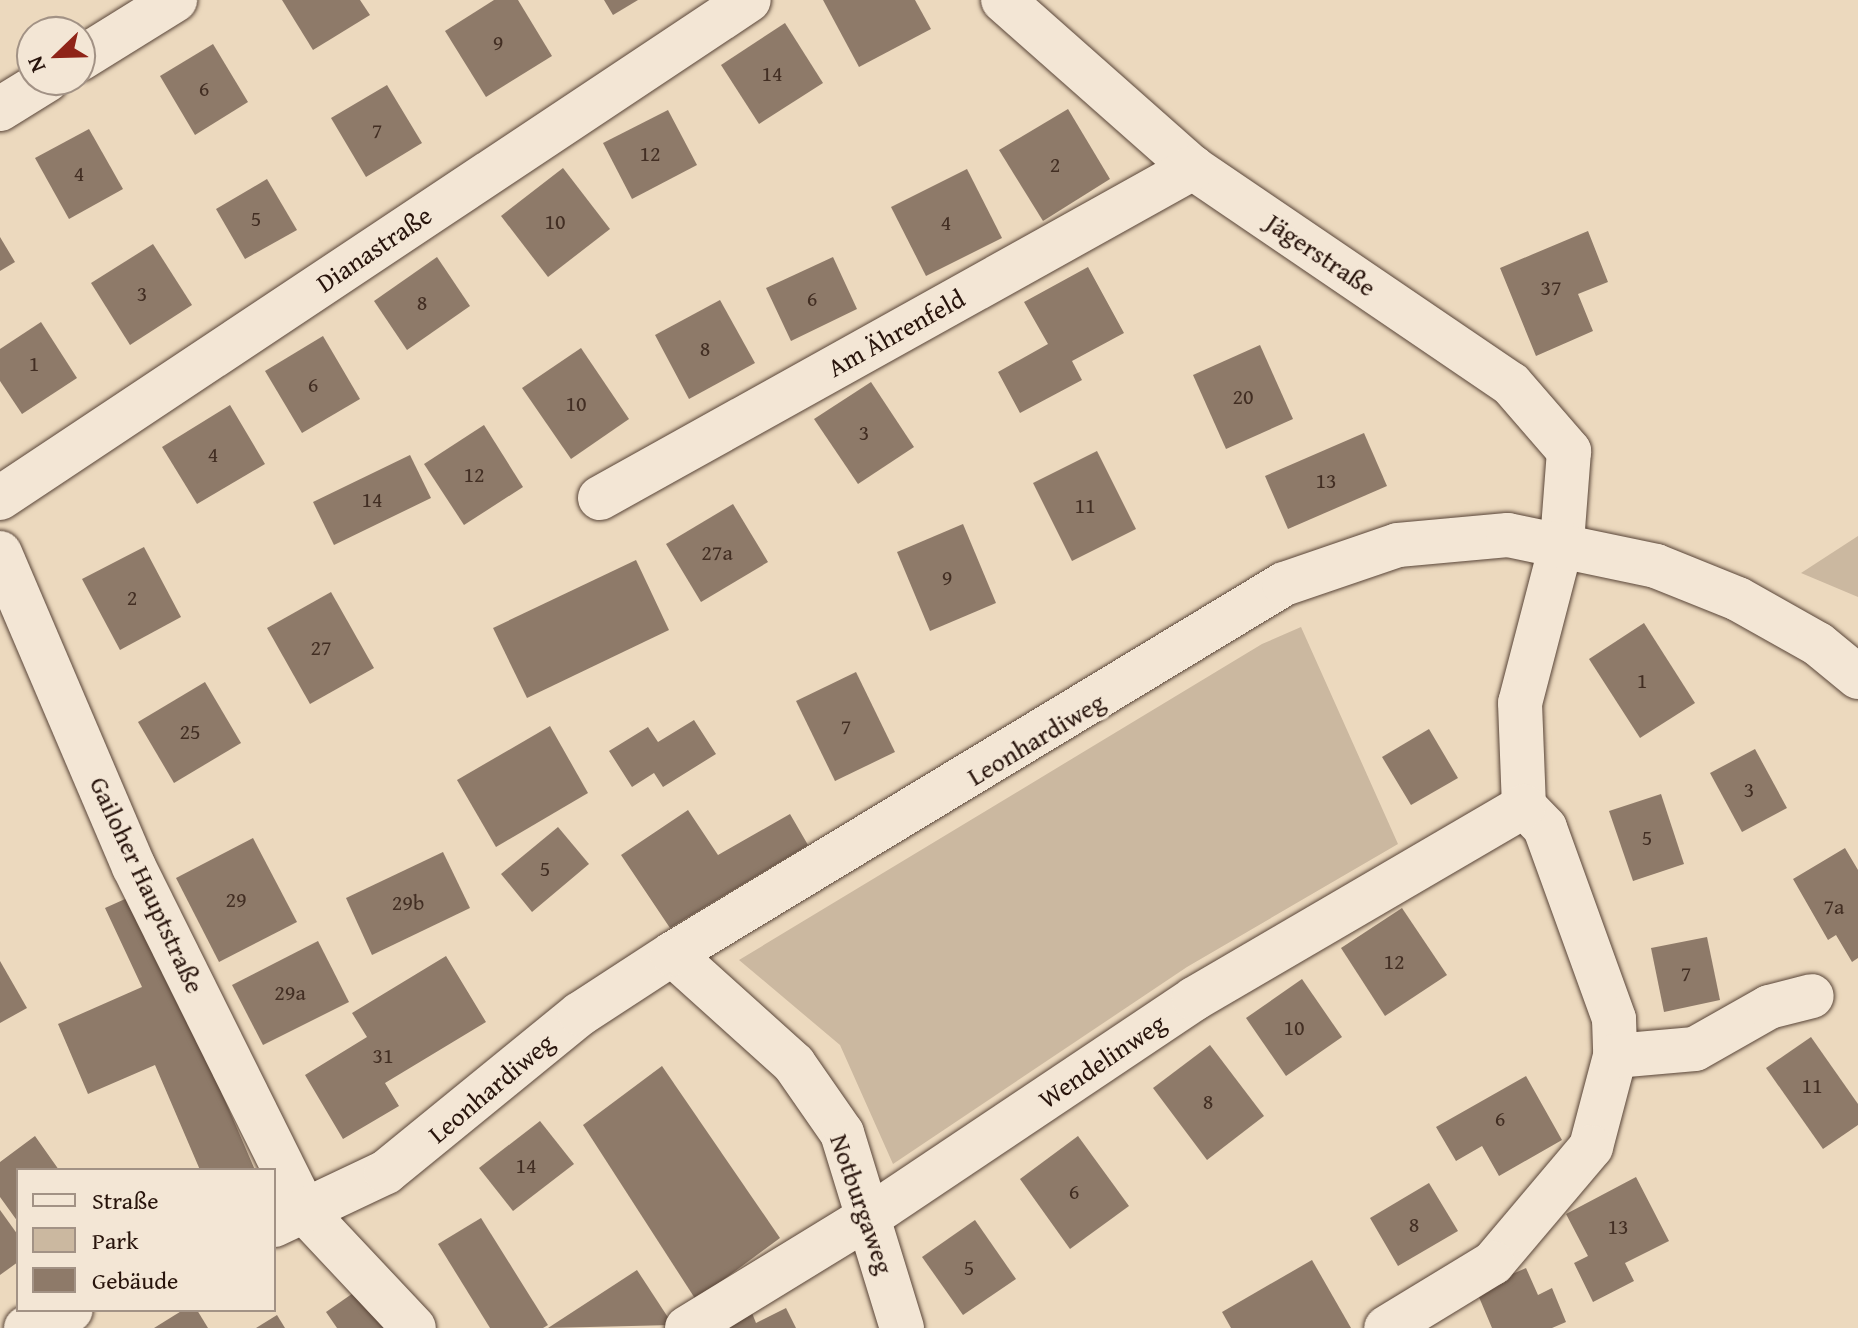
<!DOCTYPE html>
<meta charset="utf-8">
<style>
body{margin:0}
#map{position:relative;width:1858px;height:1328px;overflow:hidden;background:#ecd9be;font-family:"Gentium Book Plus",serif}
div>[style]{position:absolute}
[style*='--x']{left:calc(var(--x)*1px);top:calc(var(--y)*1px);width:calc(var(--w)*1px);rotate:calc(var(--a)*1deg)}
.green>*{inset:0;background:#cbb8a0}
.building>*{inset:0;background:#8e7a69}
.roads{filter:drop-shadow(0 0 2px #594538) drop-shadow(0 0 2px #594538)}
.minor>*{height:44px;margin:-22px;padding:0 22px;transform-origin:22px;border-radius:22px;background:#f3e6d5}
span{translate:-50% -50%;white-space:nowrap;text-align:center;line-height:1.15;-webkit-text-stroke:7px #f3e6d5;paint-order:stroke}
.number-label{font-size:22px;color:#422e23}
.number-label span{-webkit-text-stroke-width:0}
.street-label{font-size:26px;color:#28140c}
.legend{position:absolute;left:16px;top:1168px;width:260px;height:144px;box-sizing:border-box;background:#f3e6d5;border:2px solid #a29285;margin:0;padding:10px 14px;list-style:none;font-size:24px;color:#28140c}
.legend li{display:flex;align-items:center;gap:16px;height:40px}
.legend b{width:40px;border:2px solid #a29285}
.north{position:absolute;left:16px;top:16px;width:80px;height:80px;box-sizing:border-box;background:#f3e6d5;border:2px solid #a29285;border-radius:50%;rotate:247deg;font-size:22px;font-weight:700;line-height:32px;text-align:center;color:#28140c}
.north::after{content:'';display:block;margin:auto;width:28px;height:36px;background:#8f2418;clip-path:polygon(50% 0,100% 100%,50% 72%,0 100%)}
</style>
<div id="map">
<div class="green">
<i style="clip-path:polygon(1858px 536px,1858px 597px,1801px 573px)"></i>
<i style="clip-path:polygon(1301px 627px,1398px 844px,1187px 967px,893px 1164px,840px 1045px,739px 960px,1262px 644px)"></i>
</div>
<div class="building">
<i style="clip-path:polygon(282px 0,360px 0,370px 15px,313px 50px)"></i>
<i style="clip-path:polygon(494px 0,518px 0,552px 56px,486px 97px,445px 31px)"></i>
<i style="clip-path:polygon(604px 0,638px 0,613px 15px)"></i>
<i style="clip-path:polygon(823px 0,915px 0,931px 29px,859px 67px)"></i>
<i style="clip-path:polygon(785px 23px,823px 83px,759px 124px,721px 65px)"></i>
<i style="clip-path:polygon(213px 44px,248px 102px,195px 135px,160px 76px)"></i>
<i style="clip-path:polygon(387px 85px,422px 143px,366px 177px,331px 118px)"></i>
<i style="clip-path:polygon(1068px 109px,1110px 179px,1043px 221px,999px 150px)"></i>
<i style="clip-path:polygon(668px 110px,697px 165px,632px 199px,603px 143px)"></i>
<i style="clip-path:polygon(89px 129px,123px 189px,69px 219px,35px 158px)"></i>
<i style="clip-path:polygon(563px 168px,610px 229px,548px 277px,501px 216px)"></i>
<i style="clip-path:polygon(967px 169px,1002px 238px,926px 276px,891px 207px)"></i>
<i style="clip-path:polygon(267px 179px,297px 230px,245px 259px,216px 209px)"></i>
<i style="clip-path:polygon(1588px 231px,1608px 282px,1578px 294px,1593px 331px,1536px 356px,1500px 268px)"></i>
<i style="clip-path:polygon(0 237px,15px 262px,0 271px)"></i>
<i style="clip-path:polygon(153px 244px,192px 305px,130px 345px,91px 283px)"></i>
<i style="clip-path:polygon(437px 257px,470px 306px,407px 350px,374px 301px)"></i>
<i style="clip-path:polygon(833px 257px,857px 309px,791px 341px,766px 288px)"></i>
<i style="clip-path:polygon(1088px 267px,1124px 333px,1072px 361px,1082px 380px,1020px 413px,998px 372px,1048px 344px,1024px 302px)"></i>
<i style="clip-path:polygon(720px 300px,755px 363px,689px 399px,655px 335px)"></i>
<i style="clip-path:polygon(41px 322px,77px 378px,22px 414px,0 381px,0 349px)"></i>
<i style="clip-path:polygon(323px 336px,360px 399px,302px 433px,265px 371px)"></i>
<i style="clip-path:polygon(1260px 345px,1293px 419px,1226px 449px,1193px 375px)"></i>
<i style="clip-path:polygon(581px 348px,629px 419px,571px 459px,522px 388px)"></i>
<i style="clip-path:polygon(871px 382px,914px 447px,858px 484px,814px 419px)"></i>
<i style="clip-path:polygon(230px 405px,265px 464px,197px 504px,162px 447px)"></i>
<i style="clip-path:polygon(484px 425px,523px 487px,464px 525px,424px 464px)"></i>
<i style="clip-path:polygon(1364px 433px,1387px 486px,1288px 529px,1265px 476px)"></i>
<i style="clip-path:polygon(1097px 451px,1136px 529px,1072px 561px,1033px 483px)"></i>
<i style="clip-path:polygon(410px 455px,431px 498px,334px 545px,313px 502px)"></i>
<i style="clip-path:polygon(733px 504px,768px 562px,701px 602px,666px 544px)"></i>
<i style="clip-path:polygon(963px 524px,996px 603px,930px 631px,897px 552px)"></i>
<i style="clip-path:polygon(144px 547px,181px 617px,120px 650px,82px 579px)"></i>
<i style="clip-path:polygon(636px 560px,669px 630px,527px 698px,493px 628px)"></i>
<i style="clip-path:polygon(331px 592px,374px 668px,310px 704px,267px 628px)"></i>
<i style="clip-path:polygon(1644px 623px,1695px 703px,1640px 738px,1589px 659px)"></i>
<i style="clip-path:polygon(856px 672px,895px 752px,835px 781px,796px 701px)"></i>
<i style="clip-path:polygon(205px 682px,241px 743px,174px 783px,138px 722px)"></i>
<i style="clip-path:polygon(694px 720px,716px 754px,663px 787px,654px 773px,632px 787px,609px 751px,648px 727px,658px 742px)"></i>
<i style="clip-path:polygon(550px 726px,588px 793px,496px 847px,457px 780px)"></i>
<i style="clip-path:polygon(1429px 729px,1458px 778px,1411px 805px,1382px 757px)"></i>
<i style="clip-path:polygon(1755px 749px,1787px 808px,1742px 832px,1710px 773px)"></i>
<i style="clip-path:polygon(1661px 794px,1684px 864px,1633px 881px,1609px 811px)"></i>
<i style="clip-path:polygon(688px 810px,718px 855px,790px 814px,808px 845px,670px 928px,621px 855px)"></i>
<i style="clip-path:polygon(558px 827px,589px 864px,532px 912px,501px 874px)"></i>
<i style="clip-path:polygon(253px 838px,297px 922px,219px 962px,176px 878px)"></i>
<i style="clip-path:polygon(1845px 848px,1858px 870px,1858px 958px,1852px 962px,1836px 935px,1828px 940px,1793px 879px)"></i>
<i style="clip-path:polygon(443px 852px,470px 908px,372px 955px,346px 898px)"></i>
<i style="clip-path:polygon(134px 895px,171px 975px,255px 1170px,200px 1170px,155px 1065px,88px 1094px,58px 1024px,142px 987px,105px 908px)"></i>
<i style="clip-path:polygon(1402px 908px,1447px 975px,1385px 1016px,1341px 948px)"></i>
<i style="clip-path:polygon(1707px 937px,1720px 1000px,1664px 1012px,1651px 948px)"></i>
<i style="clip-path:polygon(318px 941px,349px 1002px,263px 1045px,232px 985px)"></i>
<i style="clip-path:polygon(446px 956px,486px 1022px,385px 1083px,399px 1106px,343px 1139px,305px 1075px,367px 1037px,352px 1013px)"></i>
<i style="clip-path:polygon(0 961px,27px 1008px,0 1023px)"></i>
<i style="clip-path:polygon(1302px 979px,1342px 1037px,1286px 1076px,1246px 1018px)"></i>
<i style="clip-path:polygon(1811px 1037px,1858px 1104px,1858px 1125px,1823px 1149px,1766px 1068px)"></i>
<i style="clip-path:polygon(1210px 1045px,1264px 1116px,1207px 1160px,1153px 1088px)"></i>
<i style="clip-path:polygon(662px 1066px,780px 1238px,696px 1300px,583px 1125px)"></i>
<i style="clip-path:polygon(1526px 1076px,1562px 1140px,1499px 1176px,1482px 1146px,1456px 1161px,1436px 1127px)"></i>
<i style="clip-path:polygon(540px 1121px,574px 1164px,513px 1211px,479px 1168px)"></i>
<i style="clip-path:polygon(35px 1136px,59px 1170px,18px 1170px,18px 1222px,0 1197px,0 1162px)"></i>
<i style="clip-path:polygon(1078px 1136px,1129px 1206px,1070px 1249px,1020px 1179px)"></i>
<i style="clip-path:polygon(1636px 1177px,1669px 1241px,1625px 1263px,1634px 1281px,1593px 1302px,1574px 1263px,1588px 1256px,1566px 1214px)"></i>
<i style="clip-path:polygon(1429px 1183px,1458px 1231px,1398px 1266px,1370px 1218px)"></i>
<i style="clip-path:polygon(0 1210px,18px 1235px,18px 1262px,0 1275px)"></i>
<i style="clip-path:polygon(481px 1218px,548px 1325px,543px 1328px,490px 1328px,438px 1244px)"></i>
<i style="clip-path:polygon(975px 1220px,1016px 1279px,963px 1315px,922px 1257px)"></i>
<i style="clip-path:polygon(1312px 1260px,1351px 1328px,1231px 1328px,1222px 1312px)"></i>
<i style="clip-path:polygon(1526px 1268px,1538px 1295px,1552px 1288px,1566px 1322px,1552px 1328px,1492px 1328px,1476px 1290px)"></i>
<i style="clip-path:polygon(637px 1270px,673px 1325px,548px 1328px)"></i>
<i style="clip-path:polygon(359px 1289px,384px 1328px,337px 1328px,326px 1312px)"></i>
<i style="clip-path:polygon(786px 1308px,796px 1328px,722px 1328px,752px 1313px,756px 1323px)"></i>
<i style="clip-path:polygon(183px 1310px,197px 1310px,208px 1328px,154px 1328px)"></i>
<i style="clip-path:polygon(277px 1315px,285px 1328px,256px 1328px)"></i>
</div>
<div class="roads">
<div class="minor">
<i style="--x:1003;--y:0;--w:254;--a:41.5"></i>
<i style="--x:1193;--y:168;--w:384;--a:34.2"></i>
<i style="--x:1511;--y:384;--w:89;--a:49.1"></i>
<i style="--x:1569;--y:451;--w:91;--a:94.4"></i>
<i style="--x:1562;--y:542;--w:166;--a:104.6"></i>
<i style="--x:1520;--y:703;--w:103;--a:87.8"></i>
<i style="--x:1524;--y:806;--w:30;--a:46"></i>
<i style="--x:1545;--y:828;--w:203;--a:70.1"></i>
<i style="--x:1614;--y:1019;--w:37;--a:88"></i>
<i style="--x:1615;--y:1056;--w:94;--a:104.8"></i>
<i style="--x:1591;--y:1147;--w:152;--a:130.2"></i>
<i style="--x:1493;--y:1263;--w:125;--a:148.7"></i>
<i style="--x:80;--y:59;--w:112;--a:-31.8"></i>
<i style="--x:0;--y:109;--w:55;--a:-31.7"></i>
<i style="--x:0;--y:498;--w:899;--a:-33.62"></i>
<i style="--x:600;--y:498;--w:679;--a:-29.1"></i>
<i style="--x:0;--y:553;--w:341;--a:66.9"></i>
<i style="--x:134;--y:867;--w:385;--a:63.6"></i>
<i style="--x:305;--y:1212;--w:159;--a:46.8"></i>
<i style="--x:672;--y:954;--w:164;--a:42"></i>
<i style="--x:794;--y:1064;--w:84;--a:55.2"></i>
<i style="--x:842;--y:1133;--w:204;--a:72.9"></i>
<i style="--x:1615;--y:1056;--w:80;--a:-5"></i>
<i style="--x:1695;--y:1049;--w:85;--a:-29.6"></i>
<i style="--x:1769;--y:1007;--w:44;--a:-14.3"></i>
<i style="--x:274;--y:1225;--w:124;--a:-25.3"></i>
<i style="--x:386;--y:1172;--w:250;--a:-39.2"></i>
<i style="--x:580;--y:1014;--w:110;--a:-33.1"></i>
<i style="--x:672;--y:954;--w:715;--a:-31.16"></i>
<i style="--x:1284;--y:584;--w:120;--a:-18.9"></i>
<i style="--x:1398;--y:545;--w:110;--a:-5.2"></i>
<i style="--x:1508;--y:535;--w:151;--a:11.8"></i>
<i style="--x:1656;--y:566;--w:88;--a:21.9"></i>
<i style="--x:1738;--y:599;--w:92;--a:29.4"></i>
<i style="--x:1818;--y:644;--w:52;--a:39.5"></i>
<i style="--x:26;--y:1328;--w:48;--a:-21.8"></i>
<i style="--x:687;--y:1328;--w:215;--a:-31.5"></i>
<i style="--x:870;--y:1216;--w:390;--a:-33.8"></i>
<i style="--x:1194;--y:999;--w:382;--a:-30.3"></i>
</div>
</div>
<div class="number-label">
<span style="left:498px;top:43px">9</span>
<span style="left:772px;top:74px">14</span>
<span style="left:204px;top:89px">6</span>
<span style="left:377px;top:131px">7</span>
<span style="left:650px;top:154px">12</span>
<span style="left:1055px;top:165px">2</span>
<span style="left:79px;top:174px">4</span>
<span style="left:256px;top:219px">5</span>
<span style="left:555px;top:222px">10</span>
<span style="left:946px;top:223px">4</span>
<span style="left:1551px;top:288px">37</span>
<span style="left:142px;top:294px">3</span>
<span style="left:812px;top:299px">6</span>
<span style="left:422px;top:303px">8</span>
<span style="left:705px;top:349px">8</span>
<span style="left:34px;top:364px">1</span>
<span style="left:313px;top:385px">6</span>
<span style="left:1243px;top:397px">20</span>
<span style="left:576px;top:404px">10</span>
<span style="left:864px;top:433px">3</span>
<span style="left:213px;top:455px">4</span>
<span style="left:474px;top:475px">12</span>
<span style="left:1326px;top:481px">13</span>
<span style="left:372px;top:500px">14</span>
<span style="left:1085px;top:506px">11</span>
<span style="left:717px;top:553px">27a</span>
<span style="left:947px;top:578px">9</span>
<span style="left:132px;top:598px">2</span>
<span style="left:321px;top:648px">27</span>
<span style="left:1642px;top:681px">1</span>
<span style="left:846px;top:727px">7</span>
<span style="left:190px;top:732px">25</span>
<span style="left:1749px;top:790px">3</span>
<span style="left:1647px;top:838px">5</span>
<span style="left:545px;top:869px">5</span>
<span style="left:236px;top:900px">29</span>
<span style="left:408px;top:903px">29b</span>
<span style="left:1834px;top:907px">7a</span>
<span style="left:1394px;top:962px">12</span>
<span style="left:1686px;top:974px">7</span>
<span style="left:290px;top:993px">29a</span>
<span style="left:1294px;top:1028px">10</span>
<span style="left:383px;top:1056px">31</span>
<span style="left:1812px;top:1086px">11</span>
<span style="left:1208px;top:1102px">8</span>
<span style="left:1500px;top:1119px">6</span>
<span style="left:526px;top:1166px">14</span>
<span style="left:1074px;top:1192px">6</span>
<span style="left:1414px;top:1225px">8</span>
<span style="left:1618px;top:1227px">13</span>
<span style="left:969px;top:1268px">5</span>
</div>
<div class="street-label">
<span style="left:374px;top:249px;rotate:-34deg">Dianastraße</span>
<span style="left:1321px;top:255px;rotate:34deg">Jägerstraße</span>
<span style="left:896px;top:333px;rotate:-29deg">Am Ährenfeld</span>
<span style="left:1036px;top:739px;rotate:-31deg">Leonhardiweg</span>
<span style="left:147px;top:885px;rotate:65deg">Gailoher Hauptstraße</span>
<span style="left:1102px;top:1061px;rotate:-34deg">Wendelinweg</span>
<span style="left:491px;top:1088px;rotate:-40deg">Leonhardiweg</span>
<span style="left:862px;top:1204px;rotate:71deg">Notburgaweg</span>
</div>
<ul class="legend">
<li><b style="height:10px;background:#f3e6d5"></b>Straße</li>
<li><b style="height:22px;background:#cbb8a0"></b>Park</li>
<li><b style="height:22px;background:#8e7a69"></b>Gebäude</li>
</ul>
<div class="north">N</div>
</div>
